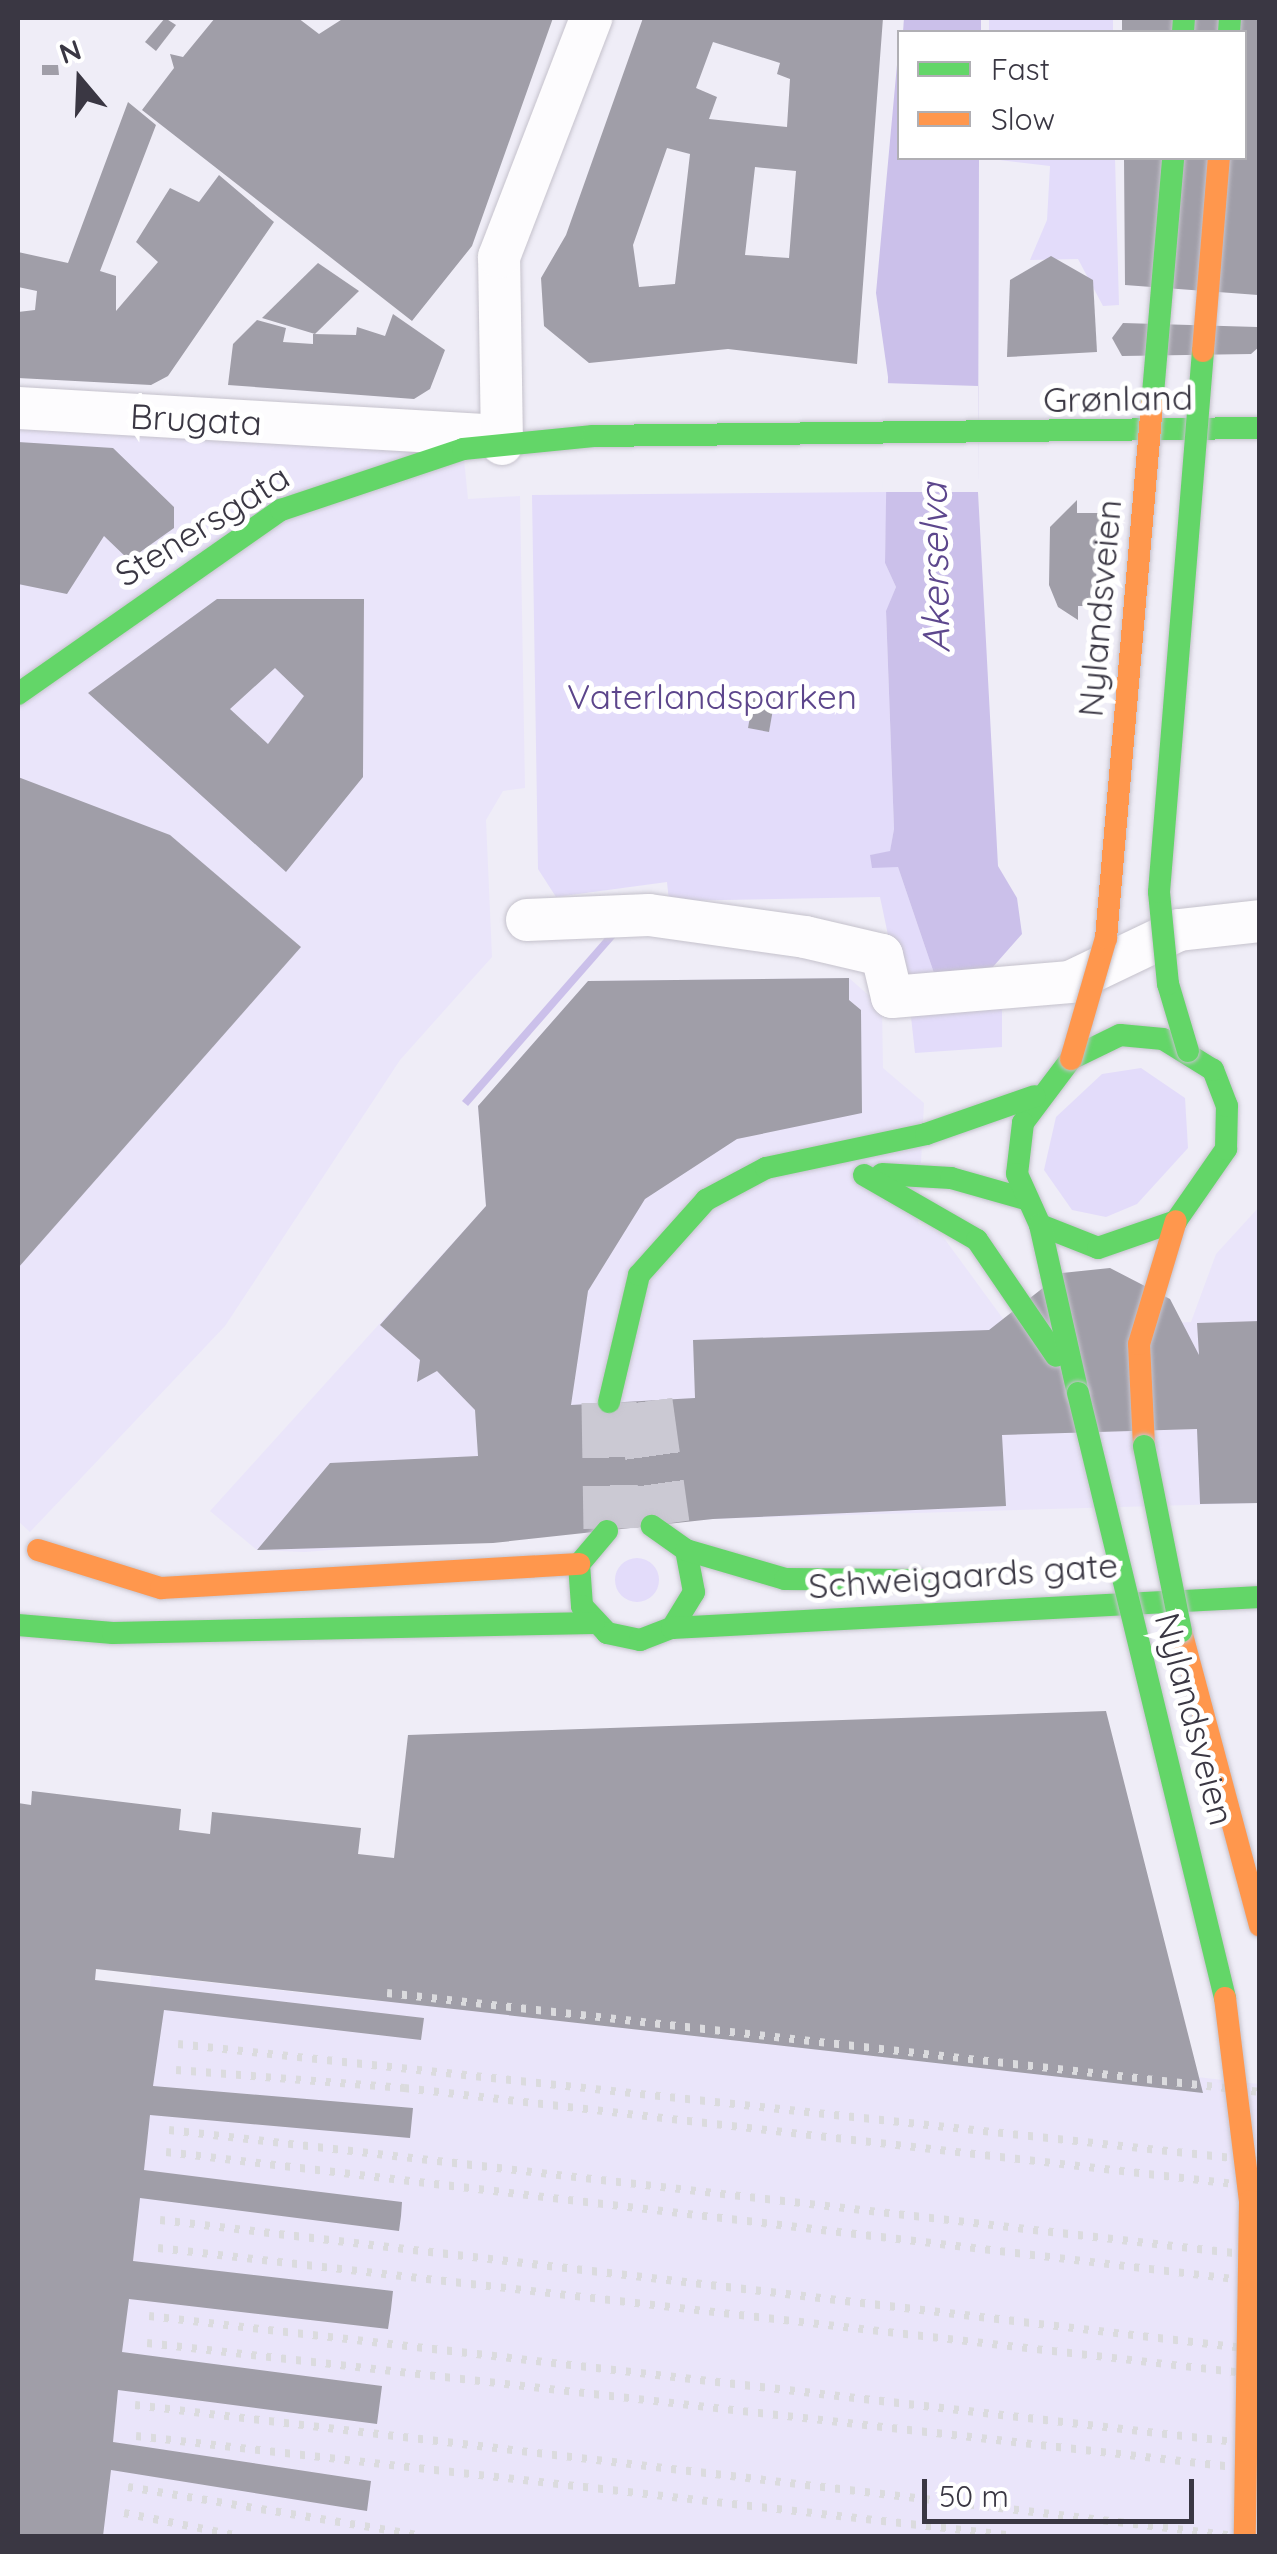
<!DOCTYPE html>
<meta charset="utf-8">
<style>
body{margin:0}
#map{position:relative;width:1277px;height:2554px;overflow:hidden;background:#efedf7;font-family:Quicksand,sans-serif}
div>[style]{position:absolute}
[style*='--x']{left:calc(var(--x)*1px);top:calc(var(--y)*1px);width:calc(var(--w)*1px);rotate:calc(var(--a)*1deg)}
.built>*{inset:0;background:#eae5fa}
.green>*{inset:0;background:#e3dcfa}
.round{border-radius:50%}
.water>*{inset:0;background:#cbc0ea}
.pier>*{inset:0;background:#efedf7}
.building>*{inset:0;background:#a09ea8}
.highway-tunnel>*{height:55px;margin-top:-27.5px;transform-origin:0;background:repeating-linear-gradient(90deg,#cbc9d3 0 55px,transparent 0 83px)}
.roads{filter:drop-shadow(0 0 2px #c5c2cc) drop-shadow(0 0 2px #c5c2cc)}
.street>*{height:42px;margin:-21px;padding:0 21px;transform-origin:21px;border-radius:21px;background:#fdfcfe}
.fast>*{height:22px;margin:-11px;padding:0 11px;transform-origin:11px;border-radius:11px;background:#63d668}
.slow>*{height:22px;margin:-11px;padding:0 11px;transform-origin:11px;border-radius:11px;background:#ff974d}
.rail>*{height:8px;margin-top:-4px;transform-origin:0;background:repeating-linear-gradient(90deg,#dbdbde 0 5px,transparent 0 15px)}
.bridges{filter:drop-shadow(0 0 2px #c5c2cc) drop-shadow(0 0 2px #c5c2cc)}
.fast-bridge>*{height:22px;margin:-11px;padding:0 11px;transform-origin:11px;border-radius:11px;background:#63d668}
.slow-bridge>*{height:22px;margin:-11px;padding:0 11px;transform-origin:11px;border-radius:11px;background:#ff974d}
span{translate:-50% -50%;white-space:nowrap;text-align:center;line-height:1.15;-webkit-text-stroke:10px #fff;paint-order:stroke}
.street-label{font-size:35px;color:#3a3743}
.park-label{font-size:35px;color:#5c458b}
.water-label{font-size:38px;color:#5d478d;font-style:italic}
.frame{position:absolute;inset:0;border:20px solid #3a3743;pointer-events:none}
.legend{position:absolute;left:897px;top:30px;width:350px;height:130px;box-sizing:border-box;background:#fff;border:2px solid #b0afb4;margin:0;padding:12px 18px;list-style:none;font-size:30px;color:#3a3743}
.legend li{display:flex;align-items:center;gap:20px;height:50px}
.legend b{width:50px;border:2px solid #b0afb4}
.north{position:absolute;left:30px;top:30px;width:100px;height:100px;-webkit-text-stroke:8px #fff;paint-order:stroke;rotate:341deg;font-size:28px;font-weight:700;line-height:40px;text-align:center;color:#3a3743}
.north::after{content:'';display:block;margin:auto;width:35px;height:45px;background:#3a3743;clip-path:polygon(50% 0,100% 100%,50% 72%,0 100%)}
.scale{position:absolute;left:922px;top:2479px;width:272px;height:45px;box-sizing:border-box;border:5px solid #3a3743;border-top:0;padding-left:12px;font-size:30px;line-height:35px;white-space:nowrap;color:#3a3743;-webkit-text-stroke:8px #fff;paint-order:stroke}
</style>
<div id="map">
<div class="built">
<i style="clip-path:polygon(18px 408px,463px 449px,468px 499px,520px 496px,525px 788px,503px 791px,486px 820px,492px 957px,400px 1060px,225px 1326px,30px 1532px,18px 1521px)"></i>
<i style="clip-path:polygon(849px 978px,882px 1007px,883px 1068px,924px 1103px,918px 1223px,941px 1234px,1012px 1331px,1191px 1322px,1216px 1254px,1259px 1207px,1259px 1503px,713px 1519px,305px 1552px,257px 1550px,210px 1511px,486px 1206px,478px 1106px,588px 981px)"></i>
<i style="clip-path:polygon(151px 1976px,377px 2001px,379px 1985px,1259px 2084px,1259px 2536px,90px 2536px)"></i>
</div>
<div class="green">
<i style="clip-path:polygon(989px 18px,1113px 18px,1113px 32px,989px 32px)"></i>
<i style="clip-path:polygon(983px 158px,1115px 158px,1119px 305px,1103px 306px,1078px 259px,1030px 260px,1047px 220px,1050px 166px)"></i>
<i style="clip-path:polygon(887px 492px,885px 563px,896px 587px,886px 612px,894px 829px,890px 852px,871px 855px,898px 867px,936px 979px,897px 978px,880px 897px,669px 901px,667px 882px,556px 897px,538px 869px,532px 495px)"></i>
<i style="clip-path:polygon(910px 1008px,1002px 1009px,1002px 1047px,915px 1053px)"></i>
<i style="clip-path:polygon(1141px 1068px,1185px 1098px,1188px 1148px,1137px 1204px,1106px 1217px,1072px 1210px,1044px 1170px,1056px 1117px,1102px 1074px)"></i>
<i class="round" style="left:615px;top:1558px;width:44px;height:44px"></i>
</div>
<div class="water">
<i style="clip-path:polygon(904px 18px,981px 18px,981px 32px,903px 32px)"></i>
<i style="clip-path:polygon(899px 43px,900px 158px,979px 158px,978px 492px,998px 866px,1017px 898px,1022px 934px,984px 977px,936px 979px,898px 867px,872px 868px,870px 855px,890px 851px,894px 829px,886px 611px,896px 587px,885px 563px,888px 377px,876px 293px)"></i>
<i style="clip-path:polygon(610px 932px,620px 932px,468px 1106px,462px 1101px)"></i>
</div>
<div class="pier">
<i style="clip-path:polygon(883px 383px,978px 386px,978px 492px,882px 492px)"></i>
</div>
<div class="building">
<i style="clip-path:polygon(165px 18px,176px 25px,156px 51px,145px 42px)"></i>
<i style="clip-path:polygon(215px 18px,298px 18px,319px 34px,344px 18px,553px 18px,472px 246px,412px 321px,142px 110px,174px 68px,170px 54px,183px 57px)"></i>
<i style="clip-path:polygon(evenodd,643px 18px,883px 18px,857px 364px,728px 349px,589px 363px,544px 326px,541px 278px,566px 235px,643px 18px,713px 42px,780px 63px,777px 74px,790px 79px,787px 127px,709px 119px,717px 97px,696px 88px,713px 42px,643px 18px,667px 148px,690px 154px,675px 284px,639px 287px,633px 245px,667px 148px,643px 18px,755px 167px,796px 171px,789px 258px,745px 255px,755px 167px)"></i>
<i style="clip-path:polygon(1122px 18px,1260px 18px,1258px 295px,1125px 285px,1124px 158px,1244px 158px,1244px 32px,1122px 32px)"></i>
<i style="clip-path:polygon(42px 65px,58px 65px,59px 75px,42px 75px)"></i>
<i style="clip-path:polygon(128px 102px,156px 125px,100px 271px,116px 276px,116px 311px,158px 262px,136px 242px,170px 188px,199px 202px,219px 175px,274px 222px,168px 376px,151px 385px,18px 378px,18px 312px,35px 310px,37px 291px,18px 287px,18px 252px,68px 263px)"></i>
<i style="clip-path:polygon(1051px 256px,1093px 280px,1097px 352px,1007px 357px,1010px 280px)"></i>
<i style="clip-path:polygon(318px 263px,359px 291px,315px 334px,262px 318px)"></i>
<i style="clip-path:polygon(393px 314px,445px 350px,430px 389px,414px 399px,228px 385px,233px 344px,257px 320px,286px 328px,283px 342px,313px 344px,313px 334px,356px 335px,357px 327px,385px 336px)"></i>
<i style="clip-path:polygon(1123px 323px,1257px 327px,1260px 346px,1251px 354px,1122px 356px,1112px 338px)"></i>
<i style="clip-path:polygon(18px 442px,113px 448px,174px 507px,174px 528px,129px 560px,104px 536px,67px 594px,18px 584px)"></i>
<i style="clip-path:polygon(1077px 500px,1077px 513px,1101px 513px,1094px 606px,1078px 606px,1078px 620px,1058px 607px,1049px 585px,1050px 527px)"></i>
<i style="clip-path:polygon(evenodd,217px 599px,364px 599px,363px 777px,286px 872px,88px 693px,217px 599px,275px 668px,304px 696px,268px 744px,230px 709px,275px 668px)"></i>
<i style="clip-path:polygon(755px 689px,776px 692px,769px 732px,748px 728px)"></i>
<i style="clip-path:polygon(18px 777px,170px 835px,301px 947px,18px 1268px)"></i>
<i style="clip-path:polygon(849px 978px,849px 1000px,861px 1010px,862px 1113px,737px 1139px,645px 1199px,588px 1291px,571px 1405px,695px 1398px,693px 1340px,989px 1330px,1062px 1273px,1110px 1268px,1170px 1299px,1199px 1355px,1197px 1323px,1260px 1321px,1260px 1503px,1200px 1504px,1197px 1429px,1002px 1435px,1006px 1506px,713px 1519px,493px 1543px,257px 1550px,330px 1463px,478px 1456px,475px 1410px,437px 1371px,417px 1382px,420px 1360px,380px 1325px,486px 1206px,478px 1106px,588px 981px)"></i>
<i style="clip-path:polygon(1106px 1711px,1203px 2093px,96px 1969px,95px 1980px,424px 2018px,421px 2040px,164px 2010px,153px 2086px,413px 2108px,410px 2138px,150px 2115px,144px 2170px,402px 2202px,401px 2216px,399px 2231px,140px 2198px,133px 2261px,393px 2291px,391px 2309px,388px 2329px,129px 2299px,122px 2352px,382px 2386px,377px 2424px,118px 2390px,113px 2442px,371px 2481px,367px 2511px,111px 2470px,103px 2536px,18px 2536px,18px 1803px,31px 1805px,32px 1791px,181px 1809px,179px 1830px,194px 1832px,210px 1834px,212px 1812px,361px 1828px,358px 1854px,394px 1858px,408px 1735px)"></i>
</div>
<div class="highway-tunnel">
<i style="--x:645;--y:1401;--w:124;--a:82.1"></i>
<i style="--x:609;--y:1402;--w:126;--a:89.1"></i>
</div>
<div class="roads">
<div class="street">
<i style="--x:18;--y:408;--w:467;--a:3.3"></i>
<i style="--x:502;--y:444;--w:187;--a:-90.9"></i>
<i style="--x:499;--y:257;--w:256;--a:-68.9"></i>
<i style="--x:527;--y:920;--w:122;--a:-2.3"></i>
<i style="--x:649;--y:915;--w:158;--a:8"></i>
<i style="--x:805;--y:937;--w:79;--a:13.2"></i>
<i style="--x:882;--y:955;--w:43;--a:76.6"></i>
<i style="--x:892;--y:997;--w:179;--a:-4.8"></i>
<i style="--x:1070;--y:982;--w:121;--a:-25.5"></i>
<i style="--x:1179;--y:930;--w:81;--a:-6.3"></i>
</div>
<div class="fast">
<i style="--x:1183;--y:32;--w:14;--a:-86"></i>
<i style="--x:1229;--y:32;--w:14;--a:-86"></i>
<i style="--x:18;--y:694;--w:321;--a:-35"></i>
<i style="--x:281;--y:510;--w:192;--a:-18.5"></i>
<i style="--x:463;--y:449;--w:131;--a:-5.7"></i>
<i style="--x:593;--y:436;--w:667;--a:-0.69"></i>
<i style="--x:882;--y:1174;--w:69;--a:3.3"></i>
<i style="--x:951;--y:1178;--w:77;--a:15.8"></i>
<i style="--x:864;--y:1175;--w:130;--a:29.9"></i>
<i style="--x:977;--y:1240;--w:140;--a:55.7"></i>
<i style="--x:1040;--y:1225;--w:62;--a:21.6"></i>
<i style="--x:1098;--y:1248;--w:83;--a:-19.1"></i>
<i style="--x:1176;--y:1221;--w:88;--a:-55.2"></i>
<i style="--x:1226;--y:1149;--w:43;--a:-88.7"></i>
<i style="--x:1227;--y:1106;--w:39;--a:-111"></i>
<i style="--x:1213;--y:1070;--w:59;--a:-148.2"></i>
<i style="--x:1163;--y:1039;--w:43;--a:-174.7"></i>
<i style="--x:1120;--y:1035;--w:55;--a:153.9"></i>
<i style="--x:1071;--y:1059;--w:80;--a:126.9"></i>
<i style="--x:1023;--y:1123;--w:51;--a:96.7"></i>
<i style="--x:1017;--y:1174;--w:56;--a:65.7"></i>
<i style="--x:1040;--y:1225;--w:172;--a:77.3"></i>
<i style="--x:609;--y:1402;--w:130;--a:-76.7"></i>
<i style="--x:639;--y:1275;--w:101;--a:-48.2"></i>
<i style="--x:706;--y:1200;--w:68;--a:-28.1"></i>
<i style="--x:766;--y:1168;--w:164;--a:-12"></i>
<i style="--x:926;--y:1134;--w:115;--a:-19.2"></i>
<i style="--x:607;--y:1531;--w:43;--a:130.3"></i>
<i style="--x:579;--y:1564;--w:42;--a:85.9"></i>
<i style="--x:582;--y:1606;--w:37;--a:47"></i>
<i style="--x:607;--y:1633;--w:34;--a:12"></i>
<i style="--x:640;--y:1640;--w:34;--a:-21"></i>
<i style="--x:672;--y:1628;--w:42;--a:-58.6"></i>
<i style="--x:694;--y:1592;--w:43;--a:-100.8"></i>
<i style="--x:686;--y:1550;--w:42;--a:-144.8"></i>
<i style="--x:686;--y:1550;--w:103;--a:16.3"></i>
<i style="--x:785;--y:1579;--w:134;--a:0.4"></i>
<i style="--x:18;--y:1625;--w:95;--a:4.8"></i>
<i style="--x:113;--y:1633;--w:481;--a:-1.2"></i>
<i style="--x:672;--y:1628;--w:589;--a:-3.02"></i>
</div>
<div class="slow">
<i style="--x:1144;--y:1446;--w:102;--a:-92.8"></i>
<i style="--x:1139;--y:1344;--w:128;--a:-73.3"></i>
<i style="--x:38;--y:1550;--w:129;--a:17.2"></i>
<i style="--x:161;--y:1588;--w:419;--a:-3.3"></i>
<i style="--x:1181;--y:1631;--w:305;--a:75"></i>
</div>
</div>
<div class="rail">
<i style="--x:387;--y:1993;--w:879;--a:6.47"></i>
<i style="--x:178;--y:2044;--w:1088;--a:6.17"></i>
<i style="--x:176;--y:2070;--w:229;--a:4.5"></i>
<i style="--x:404;--y:2088;--w:862;--a:6.6"></i>
<i style="--x:169;--y:2130;--w:1098;--a:6.59"></i>
<i style="--x:166;--y:2152;--w:1102;--a:6.78"></i>
<i style="--x:160;--y:2220;--w:1108;--a:6.74"></i>
<i style="--x:158;--y:2248;--w:1109;--a:6.57"></i>
<i style="--x:149;--y:2316;--w:1118;--a:6.62"></i>
<i style="--x:147;--y:2343;--w:1120;--a:6.51"></i>
<i style="--x:135;--y:2405;--w:1108;--a:6.79"></i>
<i style="--x:136;--y:2436;--w:885;--a:6.49"></i>
<i style="--x:128;--y:2487;--w:299;--a:9.4"></i>
<i style="--x:124;--y:2513;--w:117;--a:11.3"></i>
</div>
<div class="bridges">
<div class="fast-bridge">
<i style="--x:1152;--y:405;--w:248;--a:-85.1"></i>
<i style="--x:1188;--y:1051;--w:70;--a:-106.6"></i>
<i style="--x:1168;--y:984;--w:92;--a:-95.6"></i>
<i style="--x:1159;--y:892;--w:543;--a:-85.35"></i>
<i style="--x:1078;--y:1393;--w:623;--a:76.34"></i>
<i style="--x:1144;--y:1446;--w:189;--a:78.7"></i>
</div>
<div class="slow-bridge">
<i style="--x:1203;--y:351;--w:194;--a:-85.3"></i>
<i style="--x:1071;--y:1059;--w:126;--a:-73.9"></i>
<i style="--x:1106;--y:938;--w:535;--a:-85.07"></i>
<i style="--x:1225;--y:1998;--w:205;--a:83"></i>
<i style="--x:1250;--y:2201;--w:335;--a:90.9"></i>
</div>
</div>
<div class="street-label">
<span style="left:1118px;top:398px;rotate:-1deg">Grønland</span>
<span style="left:196px;top:419px;rotate:3deg">Brugata</span>
<span style="left:202px;top:525px;rotate:-32deg">Stenersgata</span>
<span style="left:1099px;top:608px;rotate:-85deg">Nylandsveien</span>
<span style="left:963px;top:1575px;rotate:-4deg">Schweigaards gate</span>
<span style="left:1195px;top:1719px;rotate:75deg">Nylandsveien</span>
</div>
<div class="park-label">
<span style="left:712px;top:696px">Vaterlandsparken</span>
</div>
<div class="water-label">
<span style="left:935px;top:568px;rotate:-91deg">Akerselva</span>
</div>
<div class="frame"></div>
<ul class="legend">
<li><b style="height:12px;background:#63d668"></b>Fast</li>
<li><b style="height:12px;background:#ff974d"></b>Slow</li>
</ul>
<div class="north">N</div>
<div class="scale">50 m</div>
</div>
